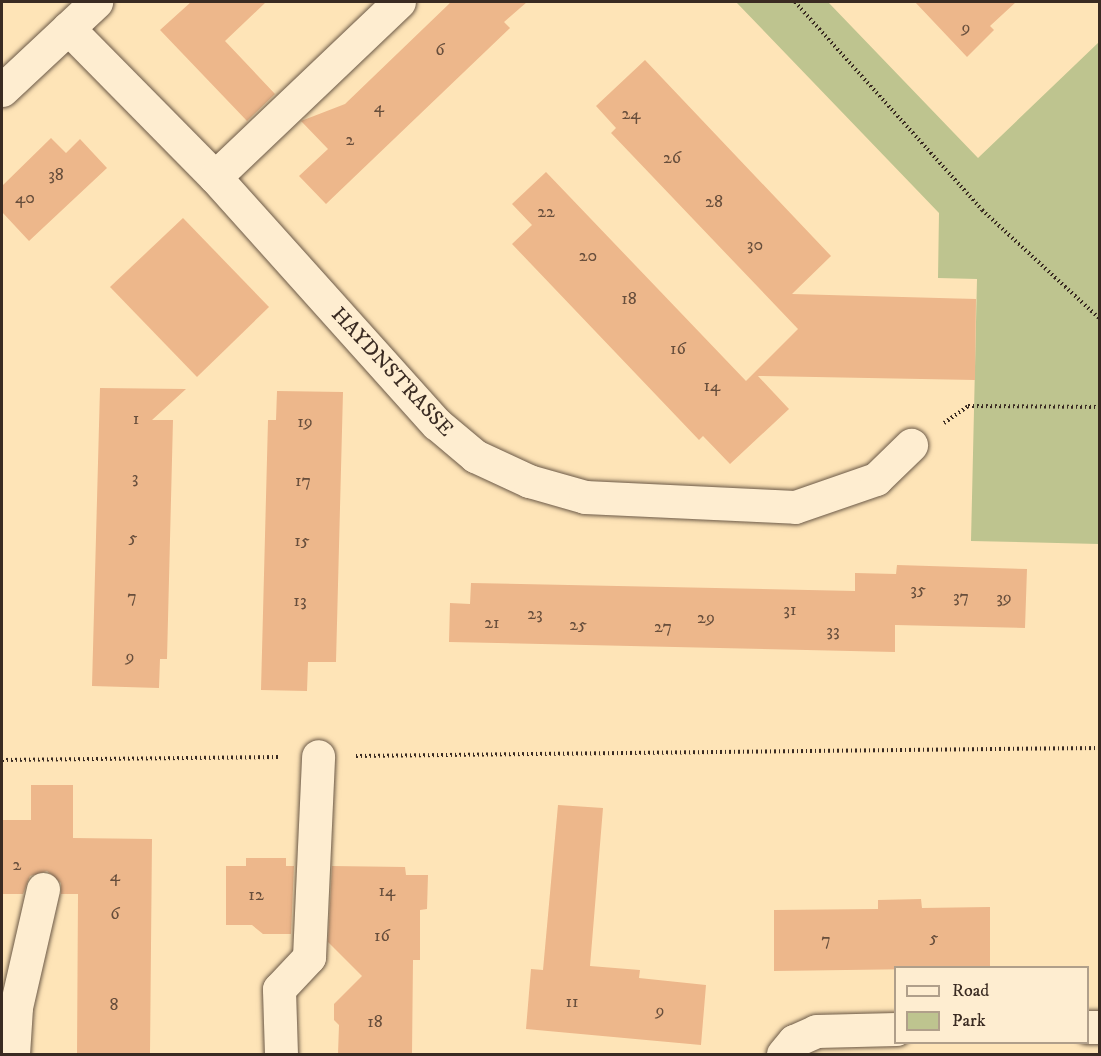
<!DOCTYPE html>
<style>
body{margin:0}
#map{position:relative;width:1101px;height:1056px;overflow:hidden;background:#fee4b7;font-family:"IM FELL DW Pica",serif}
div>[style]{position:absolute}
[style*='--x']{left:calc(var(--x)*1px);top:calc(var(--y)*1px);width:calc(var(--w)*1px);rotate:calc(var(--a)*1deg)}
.green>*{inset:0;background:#bec48f}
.building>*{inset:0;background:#edb78b}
.path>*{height:4px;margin-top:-2px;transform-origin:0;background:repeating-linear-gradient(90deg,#3a2b22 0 1.5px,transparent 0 4.5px)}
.roads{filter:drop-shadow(0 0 2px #6b5947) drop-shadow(0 0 2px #6b5947)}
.minor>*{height:33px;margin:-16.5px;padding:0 16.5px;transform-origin:16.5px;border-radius:16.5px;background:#feedd0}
span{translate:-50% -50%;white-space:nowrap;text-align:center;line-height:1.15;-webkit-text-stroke:4.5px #feedd0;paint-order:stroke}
.number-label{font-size:18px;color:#674e3c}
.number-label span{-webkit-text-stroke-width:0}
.street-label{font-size:21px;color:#3a2b22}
.frame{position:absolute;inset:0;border:3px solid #3a2b22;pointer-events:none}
.legend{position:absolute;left:894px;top:966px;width:195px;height:78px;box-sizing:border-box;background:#feedd0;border:2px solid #b09f8a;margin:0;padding:8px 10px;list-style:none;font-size:18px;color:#3a2b22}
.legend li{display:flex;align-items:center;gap:12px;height:30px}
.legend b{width:30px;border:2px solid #b09f8a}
</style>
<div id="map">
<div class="green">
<i style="clip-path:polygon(736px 2px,828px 2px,978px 158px,1099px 42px,1099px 544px,971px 541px,977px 279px,938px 278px,939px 213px)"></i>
</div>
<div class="building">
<i style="clip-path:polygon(191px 2px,266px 2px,225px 41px,275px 94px,247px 121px,160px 30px)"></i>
<i style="clip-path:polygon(451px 2px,527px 2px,504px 22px,510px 28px,326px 204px,299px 176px,328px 149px,301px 121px,345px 104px)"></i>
<i style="clip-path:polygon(915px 2px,1016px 2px,990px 26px,994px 30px,967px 57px)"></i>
<i style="clip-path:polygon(645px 60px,831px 256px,792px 294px,976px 299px,975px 380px,758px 376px,789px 409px,730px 464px,703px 436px,699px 440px,512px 244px,532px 225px,512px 204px,546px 172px,746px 381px,798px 329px,611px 133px,616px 128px,596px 106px)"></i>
<i style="clip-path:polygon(51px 138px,66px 153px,80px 139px,107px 168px,29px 241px,2px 212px,2px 186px)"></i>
<i style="clip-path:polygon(183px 218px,269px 307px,197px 377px,110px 287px)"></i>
<i style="clip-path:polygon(100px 388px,186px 389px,152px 420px,173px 420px,167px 659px,160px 659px,159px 688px,92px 686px)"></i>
<i style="clip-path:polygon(277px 391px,343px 392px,336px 662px,308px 662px,307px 691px,261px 690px,268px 420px,276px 420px)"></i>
<i style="clip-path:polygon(897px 565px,1027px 569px,1025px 628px,895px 625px,895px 652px,449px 642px,450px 603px,470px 604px,471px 583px,855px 591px,855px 573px,896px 574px)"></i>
<i style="clip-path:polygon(31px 785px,73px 785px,73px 838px,152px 839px,150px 1054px,77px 1054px,78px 894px,61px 894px,61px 883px,47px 871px,30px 876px,23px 894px,2px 894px,2px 820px,31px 820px)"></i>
<i style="clip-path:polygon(558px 805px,603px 808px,590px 966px,640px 970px,639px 978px,706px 985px,701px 1045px,526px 1029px,531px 969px,543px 970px)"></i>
<i style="clip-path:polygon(246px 858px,286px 858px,286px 866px,294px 866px,291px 934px,263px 934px,252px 925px,226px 925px,226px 866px,246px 866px)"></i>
<i style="clip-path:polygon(332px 866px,405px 867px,406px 875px,428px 875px,427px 909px,420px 910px,420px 960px,413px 960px,412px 1054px,338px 1054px,339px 1025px,334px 1020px,334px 1004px,362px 976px,328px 942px)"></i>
<i style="clip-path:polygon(921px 899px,922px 908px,990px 907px,990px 968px,774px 971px,774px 910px,878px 909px,878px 900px)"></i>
</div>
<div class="path">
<i style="--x:795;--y:2;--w:280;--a:48"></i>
<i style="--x:982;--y:210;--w:161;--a:42.7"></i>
<i style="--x:944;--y:423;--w:29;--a:-35"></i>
<i style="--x:968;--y:406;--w:132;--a:0.4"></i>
<i style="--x:356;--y:756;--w:744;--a:-0.62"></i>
<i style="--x:2;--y:760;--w:278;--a:-0.6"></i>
</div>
<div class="roads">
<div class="minor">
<i style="--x:68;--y:28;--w:209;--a:45.4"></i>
<i style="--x:215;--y:177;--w:332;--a:48.1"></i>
<i style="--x:437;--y:424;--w:50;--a:40.1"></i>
<i style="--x:475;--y:456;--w:60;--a:24.8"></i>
<i style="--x:529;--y:481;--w:58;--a:15.9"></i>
<i style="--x:585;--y:497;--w:210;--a:2.7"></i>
<i style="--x:795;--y:507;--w:86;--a:-19.1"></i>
<i style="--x:876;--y:479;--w:49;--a:-44.2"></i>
<i style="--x:2;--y:90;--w:129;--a:-43.1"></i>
<i style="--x:215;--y:177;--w:254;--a:-43.6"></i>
<i style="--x:1088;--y:1027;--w:12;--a:0"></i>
<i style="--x:13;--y:1054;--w:47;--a:-86.3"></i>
<i style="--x:16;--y:1007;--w:121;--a:-77.1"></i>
<i style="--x:281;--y:1054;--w:65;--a:-91.8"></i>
<i style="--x:279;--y:989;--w:44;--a:-46.8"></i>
<i style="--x:309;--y:957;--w:201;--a:-87.4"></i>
<i style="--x:783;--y:1054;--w:17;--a:-50"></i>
<i style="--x:794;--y:1041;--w:24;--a:-24"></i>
<i style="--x:816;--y:1031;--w:80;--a:-1.4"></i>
</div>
</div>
<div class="number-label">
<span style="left:966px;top:28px">9</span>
<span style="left:440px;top:50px">6</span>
<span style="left:379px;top:107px">4</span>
<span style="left:631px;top:114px">24</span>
<span style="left:350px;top:140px">2</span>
<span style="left:672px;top:158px">26</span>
<span style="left:56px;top:175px">38</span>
<span style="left:25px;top:198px">40</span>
<span style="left:714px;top:202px">28</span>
<span style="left:546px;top:212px">22</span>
<span style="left:755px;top:245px">30</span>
<span style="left:588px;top:256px">20</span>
<span style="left:629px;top:299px">18</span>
<span style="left:678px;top:349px">16</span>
<span style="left:712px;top:386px">14</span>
<span style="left:136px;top:419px">1</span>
<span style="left:305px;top:422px">19</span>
<span style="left:135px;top:478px">3</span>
<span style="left:303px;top:481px">17</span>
<span style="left:133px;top:538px">5</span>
<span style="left:302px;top:541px">15</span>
<span style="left:918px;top:590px">35</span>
<span style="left:132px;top:597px">7</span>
<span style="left:961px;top:597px">37</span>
<span style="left:1004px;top:598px">39</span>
<span style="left:300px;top:601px">13</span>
<span style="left:790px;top:610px">31</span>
<span style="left:535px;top:614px">23</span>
<span style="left:706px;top:618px">29</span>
<span style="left:492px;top:623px">21</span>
<span style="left:578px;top:625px">25</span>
<span style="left:663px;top:627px">27</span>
<span style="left:833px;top:631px">33</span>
<span style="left:130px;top:657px">9</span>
<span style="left:17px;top:865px">2</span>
<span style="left:115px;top:876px">4</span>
<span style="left:387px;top:891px">14</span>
<span style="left:256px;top:895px">12</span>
<span style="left:115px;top:914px">6</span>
<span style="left:382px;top:936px">16</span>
<span style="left:934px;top:938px">5</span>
<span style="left:826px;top:940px">7</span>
<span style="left:572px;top:1002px">11</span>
<span style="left:114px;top:1005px">8</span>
<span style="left:660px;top:1011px">9</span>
<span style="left:375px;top:1022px">18</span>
</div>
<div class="street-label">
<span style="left:392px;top:372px;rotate:47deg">HAYDNSTRASSE</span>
</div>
<div class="frame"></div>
<ul class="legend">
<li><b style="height:8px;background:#feedd0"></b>Road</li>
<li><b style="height:16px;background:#bec48f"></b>Park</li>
</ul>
</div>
